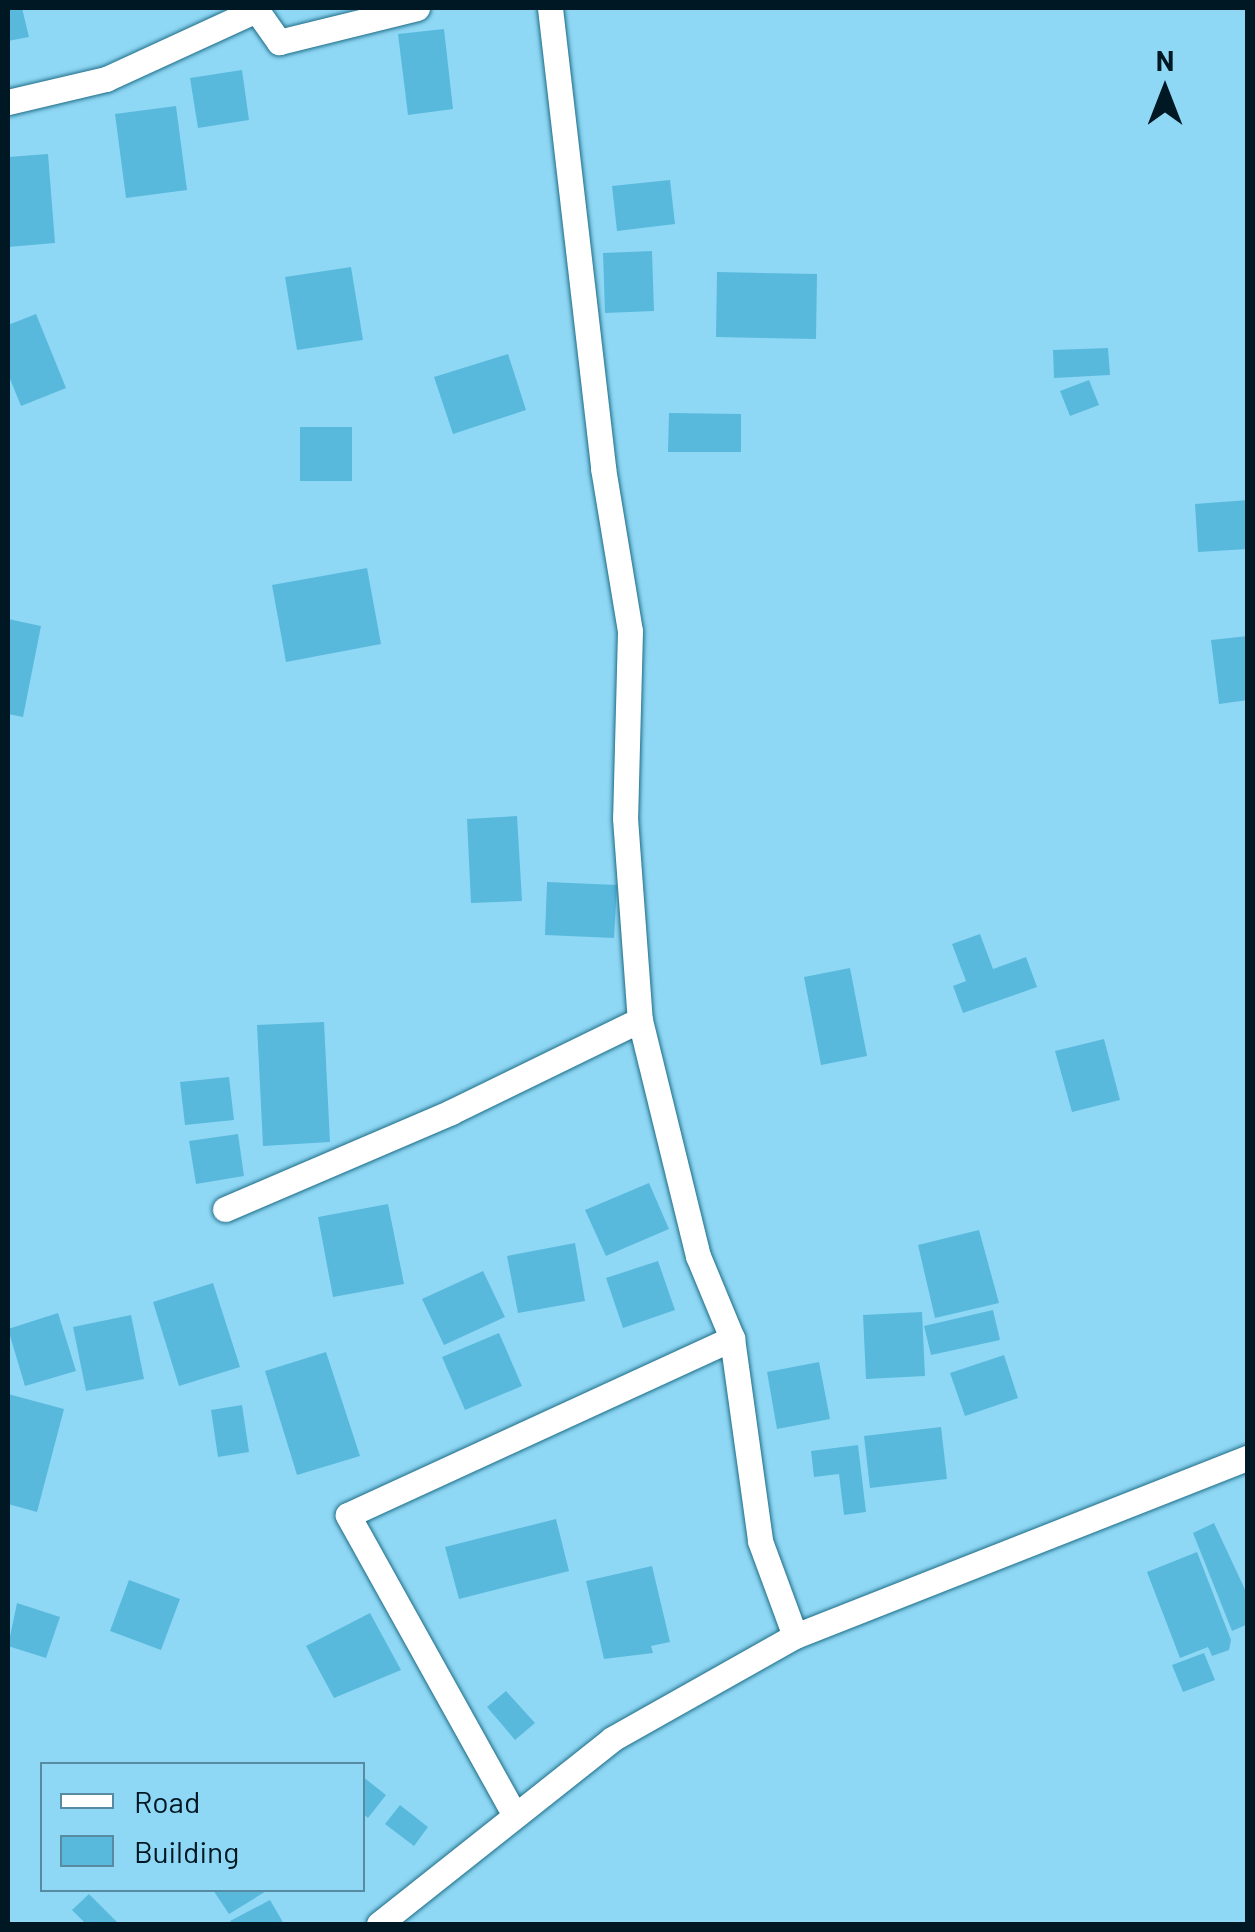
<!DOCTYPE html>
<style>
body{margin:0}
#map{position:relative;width:1255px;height:1932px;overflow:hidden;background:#8fd8f5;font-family:Barlow,sans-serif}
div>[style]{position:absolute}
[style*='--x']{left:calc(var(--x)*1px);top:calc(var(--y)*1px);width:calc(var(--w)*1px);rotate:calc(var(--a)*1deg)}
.building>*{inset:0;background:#58b9dd}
.roads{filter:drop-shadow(0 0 2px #1f6d87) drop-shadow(0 0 2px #1f6d87)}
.minor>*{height:25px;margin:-12.5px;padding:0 12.5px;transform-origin:12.5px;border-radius:12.5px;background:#fff}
span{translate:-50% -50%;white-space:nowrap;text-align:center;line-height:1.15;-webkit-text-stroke:10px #8fd8f5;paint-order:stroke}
.frame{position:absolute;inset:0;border:10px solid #001823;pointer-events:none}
.legend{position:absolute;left:40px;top:1762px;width:325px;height:130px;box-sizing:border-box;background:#8fd8f5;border:2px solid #568ba1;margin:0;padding:12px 18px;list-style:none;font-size:30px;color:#001823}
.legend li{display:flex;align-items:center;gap:20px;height:50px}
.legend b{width:50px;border:2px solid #568ba1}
.north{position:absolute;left:1115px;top:40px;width:100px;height:100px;-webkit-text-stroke:8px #8fd8f5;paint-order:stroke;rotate:0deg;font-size:28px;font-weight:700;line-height:40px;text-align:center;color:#001823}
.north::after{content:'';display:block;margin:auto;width:35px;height:45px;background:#001823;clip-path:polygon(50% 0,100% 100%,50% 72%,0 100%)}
</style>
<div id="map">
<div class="building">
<i style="clip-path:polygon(8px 8px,22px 8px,29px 37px,8px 41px)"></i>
<i style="clip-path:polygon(444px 29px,453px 109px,408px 115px,398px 34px)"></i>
<i style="clip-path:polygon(242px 70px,249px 120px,198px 128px,190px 78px)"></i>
<i style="clip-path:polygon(176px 106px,187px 190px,126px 198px,115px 114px)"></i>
<i style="clip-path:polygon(48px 154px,55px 243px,8px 247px,8px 157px)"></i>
<i style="clip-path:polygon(670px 180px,675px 224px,617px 231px,612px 186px)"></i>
<i style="clip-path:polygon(652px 251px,654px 311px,605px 313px,603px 253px)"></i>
<i style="clip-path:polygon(351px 267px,363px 340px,297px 350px,285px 277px)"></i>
<i style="clip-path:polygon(717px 272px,817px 274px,816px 339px,716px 337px)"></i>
<i style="clip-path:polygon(36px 314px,66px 388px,21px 406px,8px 374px,8px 325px)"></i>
<i style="clip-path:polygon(1108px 348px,1110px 375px,1054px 378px,1053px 350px)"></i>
<i style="clip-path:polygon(508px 354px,526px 410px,453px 434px,434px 377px)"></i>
<i style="clip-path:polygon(1089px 380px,1099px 405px,1070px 416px,1060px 391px)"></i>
<i style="clip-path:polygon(669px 413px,741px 414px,741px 452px,668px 452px)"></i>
<i style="clip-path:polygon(300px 427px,352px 427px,352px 481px,300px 481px)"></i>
<i style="clip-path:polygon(1248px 500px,1248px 549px,1198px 552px,1195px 504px)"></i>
<i style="clip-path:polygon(367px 568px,381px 644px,286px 662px,272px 585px)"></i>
<i style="clip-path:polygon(8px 619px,41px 626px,23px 717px,8px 714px)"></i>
<i style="clip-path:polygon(1248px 636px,1248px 700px,1219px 704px,1211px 640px)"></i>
<i style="clip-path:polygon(517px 816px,522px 901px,471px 903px,467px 819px)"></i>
<i style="clip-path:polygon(547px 882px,617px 885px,614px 938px,545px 935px)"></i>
<i style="clip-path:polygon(980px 934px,993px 969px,1026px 957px,1037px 987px,963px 1013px,953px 986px,966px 981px,952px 944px)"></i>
<i style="clip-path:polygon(850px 968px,867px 1056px,821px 1065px,804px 977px)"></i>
<i style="clip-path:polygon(324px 1022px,330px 1142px,263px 1146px,257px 1025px)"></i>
<i style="clip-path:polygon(1104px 1039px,1120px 1100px,1072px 1112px,1055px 1051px)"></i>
<i style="clip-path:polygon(229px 1077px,234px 1120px,185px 1125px,180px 1082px)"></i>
<i style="clip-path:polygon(238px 1134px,244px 1176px,196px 1184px,189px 1141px)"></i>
<i style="clip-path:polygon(649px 1183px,669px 1229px,606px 1256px,585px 1210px)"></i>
<i style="clip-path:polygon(388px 1204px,404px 1284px,333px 1297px,318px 1217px)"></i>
<i style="clip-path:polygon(979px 1230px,999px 1303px,935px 1318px,918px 1245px)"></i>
<i style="clip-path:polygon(575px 1243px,585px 1301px,518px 1313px,507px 1256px)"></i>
<i style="clip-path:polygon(658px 1261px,675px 1310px,623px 1328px,606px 1278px)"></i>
<i style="clip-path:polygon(483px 1271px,505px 1317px,444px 1345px,422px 1299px)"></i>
<i style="clip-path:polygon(213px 1283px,240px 1367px,179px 1386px,153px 1302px)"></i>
<i style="clip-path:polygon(993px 1310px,1000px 1340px,931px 1355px,924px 1326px)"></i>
<i style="clip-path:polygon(922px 1312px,925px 1376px,866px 1379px,863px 1315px)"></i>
<i style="clip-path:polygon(58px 1313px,76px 1371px,25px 1386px,8px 1329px)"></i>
<i style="clip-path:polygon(131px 1315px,144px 1379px,86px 1391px,73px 1327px)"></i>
<i style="clip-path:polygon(499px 1333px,522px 1386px,465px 1410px,442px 1357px)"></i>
<i style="clip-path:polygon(326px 1352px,360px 1456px,297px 1475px,265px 1371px)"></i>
<i style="clip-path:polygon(1004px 1355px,1018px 1398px,965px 1416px,950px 1373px)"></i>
<i style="clip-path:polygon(819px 1362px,830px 1419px,777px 1429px,767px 1372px)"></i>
<i style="clip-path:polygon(8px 1394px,64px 1409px,37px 1512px,8px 1504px)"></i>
<i style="clip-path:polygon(242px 1405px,249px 1452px,218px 1457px,211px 1410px)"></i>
<i style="clip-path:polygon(941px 1427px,947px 1479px,870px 1488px,864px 1436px)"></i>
<i style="clip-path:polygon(858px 1445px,866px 1512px,844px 1515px,839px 1474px,814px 1477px,811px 1451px)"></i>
<i style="clip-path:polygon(556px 1519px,569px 1571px,459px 1599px,445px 1547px)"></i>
<i style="clip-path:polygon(1214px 1523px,1248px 1596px,1248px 1624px,1232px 1631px,1193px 1533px)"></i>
<i style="clip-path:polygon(1197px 1552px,1231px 1640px,1229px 1650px,1212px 1656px,1208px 1647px,1180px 1658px,1147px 1572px)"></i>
<i style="clip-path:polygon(652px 1566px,670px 1642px,651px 1646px,653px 1653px,604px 1659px,586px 1581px)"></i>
<i style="clip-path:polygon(129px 1580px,180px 1599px,161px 1650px,110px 1631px)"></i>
<i style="clip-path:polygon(17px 1603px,60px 1617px,46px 1658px,8px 1646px)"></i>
<i style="clip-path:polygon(370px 1613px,401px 1670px,334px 1698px,306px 1646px)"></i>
<i style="clip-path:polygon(1204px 1653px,1215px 1680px,1183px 1692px,1172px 1665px)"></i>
<i style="clip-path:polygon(506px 1691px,535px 1723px,515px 1740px,487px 1707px)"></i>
<i style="clip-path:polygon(362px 1776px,386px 1795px,368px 1818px,362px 1813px)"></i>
<i style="clip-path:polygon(400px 1805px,428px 1827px,414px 1846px,385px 1824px)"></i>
<i style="clip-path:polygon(213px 1890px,268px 1890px,229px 1914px)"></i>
<i style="clip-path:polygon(89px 1894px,119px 1924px,86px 1924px,72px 1910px)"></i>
<i style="clip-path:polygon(270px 1900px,284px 1924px,232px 1924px,230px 1921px)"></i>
</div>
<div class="roads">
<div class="minor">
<i style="--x:255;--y:8;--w:42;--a:54.8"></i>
<i style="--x:279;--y:42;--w:142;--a:-13.8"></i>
<i style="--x:550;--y:8;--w:463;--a:83.4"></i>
<i style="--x:603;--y:468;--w:165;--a:80.6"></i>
<i style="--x:630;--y:631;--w:187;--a:91.5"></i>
<i style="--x:625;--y:818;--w:203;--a:85.8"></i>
<i style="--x:640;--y:1020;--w:243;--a:76.2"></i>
<i style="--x:698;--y:1256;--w:89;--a:67.5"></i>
<i style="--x:732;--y:1338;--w:205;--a:82.1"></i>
<i style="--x:760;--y:1541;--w:101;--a:69.8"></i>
<i style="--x:8;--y:102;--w:101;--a:-13.2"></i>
<i style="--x:106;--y:79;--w:165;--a:-24.7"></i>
<i style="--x:225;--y:1209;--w:246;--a:-23.2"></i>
<i style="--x:451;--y:1112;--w:210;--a:-26"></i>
<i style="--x:513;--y:1812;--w:340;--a:-119.1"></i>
<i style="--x:348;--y:1515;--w:423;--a:-24.7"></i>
<i style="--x:379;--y:1924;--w:298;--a:-38.4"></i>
<i style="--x:612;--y:1739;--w:210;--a:-29.4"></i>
<i style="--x:795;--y:1636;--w:487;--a:-21.5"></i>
</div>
</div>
<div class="frame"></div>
<ul class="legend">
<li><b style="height:12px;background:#fff"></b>Road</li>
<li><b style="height:28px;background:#58b9dd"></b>Building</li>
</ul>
<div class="north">N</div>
</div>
